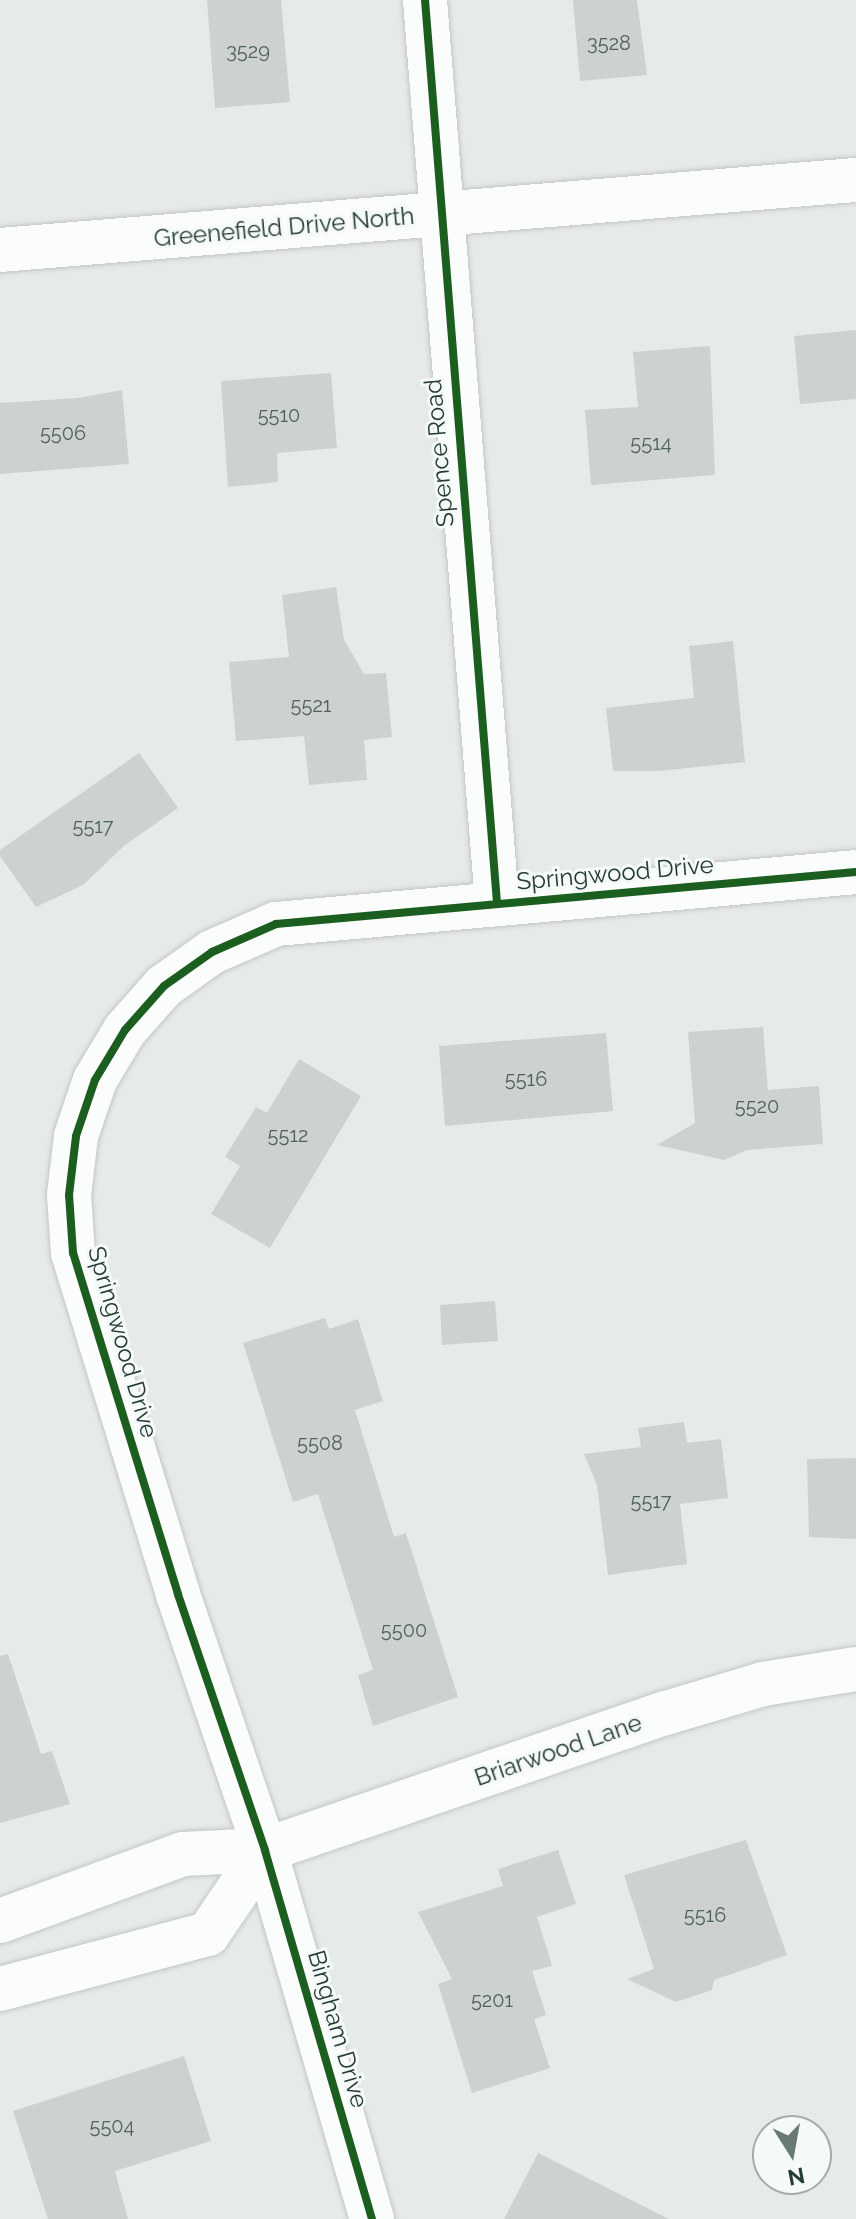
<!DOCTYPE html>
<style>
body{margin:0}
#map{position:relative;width:856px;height:2219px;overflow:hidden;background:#e6eae8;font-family:Raleway,sans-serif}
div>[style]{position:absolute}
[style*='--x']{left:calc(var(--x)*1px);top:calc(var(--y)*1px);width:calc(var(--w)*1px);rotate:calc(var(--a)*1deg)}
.building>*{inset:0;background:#cdd2d0}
.roads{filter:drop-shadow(0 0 2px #c3c7c5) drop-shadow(0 0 2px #c3c7c5)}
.minor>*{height:44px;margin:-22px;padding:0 22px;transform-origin:22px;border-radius:22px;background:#fbfcfc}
.cycleway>*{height:8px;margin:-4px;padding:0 4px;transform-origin:4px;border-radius:4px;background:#1b5e20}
span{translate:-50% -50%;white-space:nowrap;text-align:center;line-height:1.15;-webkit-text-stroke:6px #f5f9f7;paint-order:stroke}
.number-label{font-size:20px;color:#50625d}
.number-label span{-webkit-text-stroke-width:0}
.street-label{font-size:24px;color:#253c36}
.north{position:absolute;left:752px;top:2115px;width:80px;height:80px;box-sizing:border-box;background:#f5f9f7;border:2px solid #a2adaa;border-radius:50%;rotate:169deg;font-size:22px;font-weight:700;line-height:32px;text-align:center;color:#253c36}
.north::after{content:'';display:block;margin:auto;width:28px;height:36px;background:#697974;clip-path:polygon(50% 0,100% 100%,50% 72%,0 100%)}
</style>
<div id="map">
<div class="building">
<i style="clip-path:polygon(207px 0,281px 0,290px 102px,215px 108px)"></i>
<i style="clip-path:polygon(573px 0,637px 0,647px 75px,580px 81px)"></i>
<i style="clip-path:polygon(856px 330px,856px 399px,800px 404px,794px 336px)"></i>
<i style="clip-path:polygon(710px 346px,715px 475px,591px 485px,585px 410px,638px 407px,633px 352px)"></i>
<i style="clip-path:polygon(331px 373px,337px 448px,277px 453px,278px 482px,228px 487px,221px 381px)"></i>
<i style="clip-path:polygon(122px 390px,129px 464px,0 474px,0 403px,78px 398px)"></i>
<i style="clip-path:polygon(336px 587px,344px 640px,364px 674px,386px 673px,392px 737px,364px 740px,367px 780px,309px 785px,304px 736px,236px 741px,229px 662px,289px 657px,282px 595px)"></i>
<i style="clip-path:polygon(733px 641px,745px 762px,659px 771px,613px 771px,606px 708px,694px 698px,689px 646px)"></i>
<i style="clip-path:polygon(139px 753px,178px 808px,125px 845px,83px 885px,36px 907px,0 856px,0 850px)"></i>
<i style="clip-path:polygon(763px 1027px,768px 1090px,819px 1086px,823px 1144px,747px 1150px,724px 1160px,657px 1145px,695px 1123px,688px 1032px)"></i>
<i style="clip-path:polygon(606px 1033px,613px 1111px,445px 1126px,439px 1046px)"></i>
<i style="clip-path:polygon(299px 1059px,361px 1096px,270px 1248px,211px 1214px,240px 1166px,225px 1157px,256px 1107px,267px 1113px)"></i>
<i style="clip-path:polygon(495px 1301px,498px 1341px,442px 1345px,440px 1305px)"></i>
<i style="clip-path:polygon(325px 1318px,329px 1329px,358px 1319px,383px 1401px,355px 1410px,394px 1537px,406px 1533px,458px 1697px,373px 1726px,358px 1675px,373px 1670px,318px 1494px,293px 1502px,243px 1343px)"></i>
<i style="clip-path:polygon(684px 1422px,687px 1443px,721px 1439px,728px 1498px,680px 1504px,687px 1564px,608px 1575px,597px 1485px,584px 1454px,641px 1447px,638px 1428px)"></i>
<i style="clip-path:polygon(856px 1458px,856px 1539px,809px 1537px,807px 1459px)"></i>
<i style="clip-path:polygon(8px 1654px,41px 1754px,52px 1751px,70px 1804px,0 1823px,0 1656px)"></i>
<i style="clip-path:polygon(746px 1840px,787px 1955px,714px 1980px,712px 1990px,676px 2002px,627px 1979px,654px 1969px,624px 1875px)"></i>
<i style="clip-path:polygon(558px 1850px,576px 1904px,537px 1917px,552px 1966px,532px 1971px,546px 2015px,534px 2019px,550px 2068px,472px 2093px,438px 1984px,452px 1979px,418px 1912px,503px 1886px,498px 1869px)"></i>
<i style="clip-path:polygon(184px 2056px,211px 2141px,115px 2171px,128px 2219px,48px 2219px,13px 2111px)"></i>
<i style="clip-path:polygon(538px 2153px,669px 2219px,504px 2219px)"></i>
</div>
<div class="roads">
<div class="minor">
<i style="--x:425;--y:0;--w:906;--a:85.44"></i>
<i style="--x:0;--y:250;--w:859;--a:-4.68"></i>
<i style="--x:0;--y:1921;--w:195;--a:-20.1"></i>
<i style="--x:183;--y:1854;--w:82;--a:-2.8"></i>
<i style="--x:265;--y:1850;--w:424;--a:-18.9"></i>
<i style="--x:666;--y:1713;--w:101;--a:-16.6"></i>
<i style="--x:763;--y:1684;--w:94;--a:-9.2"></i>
<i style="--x:0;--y:1989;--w:215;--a:-14.8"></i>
<i style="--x:208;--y:1934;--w:102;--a:-55.8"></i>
<i style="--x:372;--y:2219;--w:384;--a:-106.2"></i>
<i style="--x:265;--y:1850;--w:270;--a:-108.8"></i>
<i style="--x:178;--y:1594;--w:357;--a:-107.1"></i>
<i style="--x:73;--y:1253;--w:58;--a:-93.9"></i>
<i style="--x:69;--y:1195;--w:59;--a:-83.2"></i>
<i style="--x:76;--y:1136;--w:59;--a:-71.3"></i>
<i style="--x:95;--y:1080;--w:58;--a:-59"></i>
<i style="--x:125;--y:1030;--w:59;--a:-48.4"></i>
<i style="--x:164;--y:986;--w:59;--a:-35.3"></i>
<i style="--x:212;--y:952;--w:70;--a:-23.6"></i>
<i style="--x:276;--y:924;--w:582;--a:-5.12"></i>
</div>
</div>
<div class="cycleway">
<i style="--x:425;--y:0;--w:906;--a:85.44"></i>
<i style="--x:372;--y:2219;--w:384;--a:-106.2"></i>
<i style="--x:265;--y:1850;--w:270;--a:-108.8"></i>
<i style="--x:178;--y:1594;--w:357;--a:-107.1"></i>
<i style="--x:73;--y:1253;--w:58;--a:-93.9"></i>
<i style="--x:69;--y:1195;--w:59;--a:-83.2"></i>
<i style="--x:76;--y:1136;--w:59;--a:-71.3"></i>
<i style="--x:95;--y:1080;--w:58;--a:-59"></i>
<i style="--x:125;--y:1030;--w:59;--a:-48.4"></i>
<i style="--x:164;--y:986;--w:59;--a:-35.3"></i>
<i style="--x:212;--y:952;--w:70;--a:-23.6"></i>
<i style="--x:276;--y:924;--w:582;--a:-5.12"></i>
</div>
<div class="number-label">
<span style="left:609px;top:43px">3528</span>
<span style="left:248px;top:51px">3529</span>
<span style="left:279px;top:415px">5510</span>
<span style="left:63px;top:433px">5506</span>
<span style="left:651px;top:443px">5514</span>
<span style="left:311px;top:705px">5521</span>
<span style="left:93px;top:826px">5517</span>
<span style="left:526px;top:1079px">5516</span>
<span style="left:757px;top:1106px">5520</span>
<span style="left:288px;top:1135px">5512</span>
<span style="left:320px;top:1443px">5508</span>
<span style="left:651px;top:1501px">5517</span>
<span style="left:404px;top:1630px">5500</span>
<span style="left:705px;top:1915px">5516</span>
<span style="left:492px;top:2000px">5201</span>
<span style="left:112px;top:2126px">5504</span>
</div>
<div class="street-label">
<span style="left:284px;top:227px;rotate:-5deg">Greenefield Drive North</span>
<span style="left:439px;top:453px;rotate:-95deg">Spence Road</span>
<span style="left:615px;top:873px;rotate:-5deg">Springwood Drive</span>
<span style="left:123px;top:1342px;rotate:74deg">Springwood Drive</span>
<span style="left:558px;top:1750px;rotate:-19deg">Briarwood Lane</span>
<span style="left:338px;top:2029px;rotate:74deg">Bingham Drive</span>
</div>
<div class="north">N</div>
</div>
